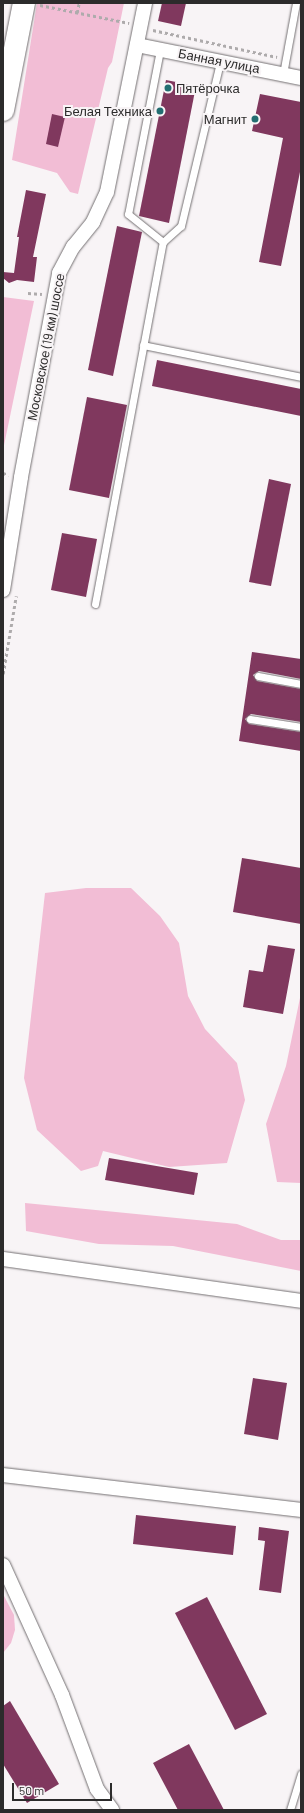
<!DOCTYPE html>
<meta charset="utf-8">
<style>
body{margin:0}
#map{position:relative;width:304px;height:1813px;overflow:hidden;background:#f8f4f6;font-family:Barlow,sans-serif}
div>[style]{position:absolute}
[style*='--x']{left:calc(var(--x)*1px);top:calc(var(--y)*1px);width:calc(var(--w)*1px);rotate:calc(var(--a)*1deg)}
.green>*{inset:0;background:#f2bdd5}
.building>*{inset:0;background:#80385e}
.path>*{height:2.5px;margin-top:-1.25px;transform-origin:0;background:repeating-linear-gradient(90deg,#aeabac 0 3px,transparent 0 6px)}
.roads{filter:drop-shadow(0 0 1px #747072) drop-shadow(0 0 1px #747072)}
.lane>*{height:7px;margin:-3.5px;padding:0 3.5px;transform-origin:3.5px;border-radius:3.5px;background:#fff}
.street>*{height:14px;margin:-7px;padding:0 7px;transform-origin:7px;border-radius:7px;background:#fff}
.primary>*{height:22px;margin:-11px;padding:0 11px;transform-origin:11px;border-radius:11px;background:#fff}
.dots>*{width:11px;height:11px;translate:-50% -50%;box-sizing:border-box;border:2px solid #f8f4f6;border-radius:50%}
span{translate:-50% -50%;white-space:nowrap;text-align:center;line-height:1.15;-webkit-text-stroke:4px #f8f4f6;paint-order:stroke}
.street-label{font-size:13px;color:#2c2b2b}
.poi-label{font-size:13px;color:#2c2b2b}
.left{translate:0 -50%;text-align:left}
.right{translate:-100% -50%;text-align:right}
.frame{position:absolute;inset:0;border:4px solid #2c2b2b;pointer-events:none}
.scale{position:absolute;left:12px;top:1783px;width:100px;height:18px;box-sizing:border-box;border:2px solid #2c2b2b;border-top:0;padding-left:5px;font-size:12px;line-height:14px;white-space:nowrap;color:#2c2b2b;-webkit-text-stroke:3px #f8f4f6;paint-order:stroke}
</style>
<div id="map">
<div class="green">
<i style="clip-path:polygon(37px 3px,124px 3px,112px 62px,108px 68px,78px 194px,70px 192px,57px 173px,12px 160px)"></i>
<i style="clip-path:polygon(3px 297px,34px 301px,3px 450px)"></i>
<i style="clip-path:polygon(86px 888px,131px 888px,160px 916px,179px 943px,188px 996px,205px 1029px,237px 1063px,245px 1100px,227px 1163px,169px 1167px,103px 1151px,98px 1166px,81px 1171px,37px 1130px,24px 1078px,45px 893px)"></i>
<i style="clip-path:polygon(301px 993px,301px 1183px,277px 1182px,266px 1124px,286px 1066px)"></i>
<i style="clip-path:polygon(25px 1203px,237px 1224px,281px 1240px,301px 1240px,301px 1271px,173px 1246px,99px 1244px,26px 1231px)"></i>
<i style="clip-path:polygon(3px 1594px,14px 1615px,15px 1630px,11px 1643px,3px 1653px)"></i>
</div>
<div class="building">
<i style="clip-path:polygon(162px 3px,186px 3px,181px 26px,158px 21px)"></i>
<i style="clip-path:polygon(166px 80px,196px 86px,169px 223px,139px 216px)"></i>
<i style="clip-path:polygon(260px 94px,301px 102px,301px 167px,281px 266px,259px 262px,283px 138px,252px 131px)"></i>
<i style="clip-path:polygon(52px 114px,65px 117px,58px 147px,46px 144px)"></i>
<i style="clip-path:polygon(26px 190px,46px 194px,33px 257px,37px 257px,34px 282px,17px 280px,9px 283px,3px 278px,3px 272px,14px 273px,19px 237px,17px 237px)"></i>
<i style="clip-path:polygon(117px 226px,142px 232px,113px 376px,88px 370px)"></i>
<i style="clip-path:polygon(157px 360px,301px 389px,301px 416px,152px 386px)"></i>
<i style="clip-path:polygon(87px 397px,127px 405px,109px 498px,69px 490px)"></i>
<i style="clip-path:polygon(269px 479px,291px 484px,271px 586px,249px 582px)"></i>
<i style="clip-path:polygon(62px 533px,97px 539px,86px 597px,51px 590px)"></i>
<i style="clip-path:polygon(252px 652px,301px 659px,301px 679px,259px 671px,253px 675px,257px 681px,301px 689px,301px 722px,251px 714px,245px 719px,249px 724px,301px 732px,301px 751px,239px 741px)"></i>
<i style="clip-path:polygon(242px 858px,301px 868px,301px 924px,233px 912px)"></i>
<i style="clip-path:polygon(268px 945px,295px 949px,283px 1014px,243px 1007px,249px 970px,263px 972px)"></i>
<i style="clip-path:polygon(109px 1158px,198px 1173px,194px 1195px,105px 1180px)"></i>
<i style="clip-path:polygon(253px 1378px,287px 1383px,278px 1440px,244px 1434px)"></i>
<i style="clip-path:polygon(136px 1515px,236px 1526px,233px 1555px,133px 1544px)"></i>
<i style="clip-path:polygon(259px 1527px,289px 1531px,281px 1593px,259px 1590px,265px 1541px,258px 1540px)"></i>
<i style="clip-path:polygon(207px 1597px,267px 1714px,235px 1730px,175px 1613px)"></i>
<i style="clip-path:polygon(10px 1701px,59px 1784px,27px 1803px,3px 1764px,3px 1706px)"></i>
<i style="clip-path:polygon(189px 1744px,224px 1810px,178px 1810px,153px 1763px)"></i>
</div>
<div class="path">
<i style="--x:40;--y:5;--w:91;--a:11.4"></i>
<i style="--x:77;--y:13;--w:10;--a:-79"></i>
<i style="--x:153;--y:30;--w:127;--a:12.3"></i>
<i style="--x:28;--y:293;--w:14;--a:4"></i>
<i style="--x:3;--y:473;--w:6;--a:18"></i>
<i style="--x:3;--y:674;--w:79;--a:-80.5"></i>
</div>
<div class="roads">
<div class="lane">
<i style="--x:160;--y:50;--w:167;--a:101"></i>
<i style="--x:128;--y:214;--w:45;--a:38.7"></i>
<i style="--x:283;--y:74;--w:72;--a:-79.6"></i>
<i style="--x:143;--y:345;--w:161;--a:11.4"></i>
<i style="--x:95;--y:604;--w:368;--a:-79.4"></i>
<i style="--x:163;--y:242;--w:24;--a:-42"></i>
<i style="--x:181;--y:226;--w:169;--a:-76.6"></i>
<i style="--x:258;--y:676;--w:44;--a:10.5"></i>
<i style="--x:250;--y:719;--w:52;--a:8.9"></i>
<i style="--x:290;--y:1810;--w:38;--a:-73"></i>
</div>
<div class="street">
<i style="--x:137;--y:45;--w:167;--a:11.4"></i>
<i style="--x:3;--y:590;--w:114;--a:-80.9"></i>
<i style="--x:21;--y:477;--w:208;--a:-79.4"></i>
<i style="--x:59;--y:273;--w:30;--a:-62"></i>
<i style="--x:73;--y:247;--w:32;--a:-51"></i>
<i style="--x:93;--y:222;--w:33;--a:-65"></i>
<i style="--x:107;--y:192;--w:193;--a:-78.6"></i>
<i style="--x:3;--y:1259;--w:301;--a:8"></i>
<i style="--x:3;--y:1475;--w:300;--a:6.7"></i>
<i style="--x:3;--y:1565;--w:143;--a:65.6"></i>
<i style="--x:62;--y:1695;--w:100;--a:69.6"></i>
<i style="--x:97;--y:1789;--w:26;--a:54"></i>
</div>
<div class="primary">
<i style="--x:3;--y:110;--w:109;--a:-78.9"></i>
</div>
</div>
<div class="dots">
<i style="left:168px;top:88px;background:#226e71"></i>
<i style="left:160px;top:111px;background:#226e71"></i>
<i style="left:255px;top:119px;background:#226e71"></i>
</div>
<div class="street-label">
<span style="left:219px;top:61px;rotate:11deg">Банная улица</span>
<span style="left:46px;top:347px;rotate:-79deg">Московское (19 км) шоссе</span>
</div>
<div class="poi-label">
<span class="left" style="left:176px;top:88px">Пятёрочка</span>
<span class="right" style="left:152px;top:111px">Белая Техника</span>
<span class="right" style="left:247px;top:119px">Магнит</span>
</div>
<div class="frame"></div>
<div class="scale">50 m</div>
</div>
